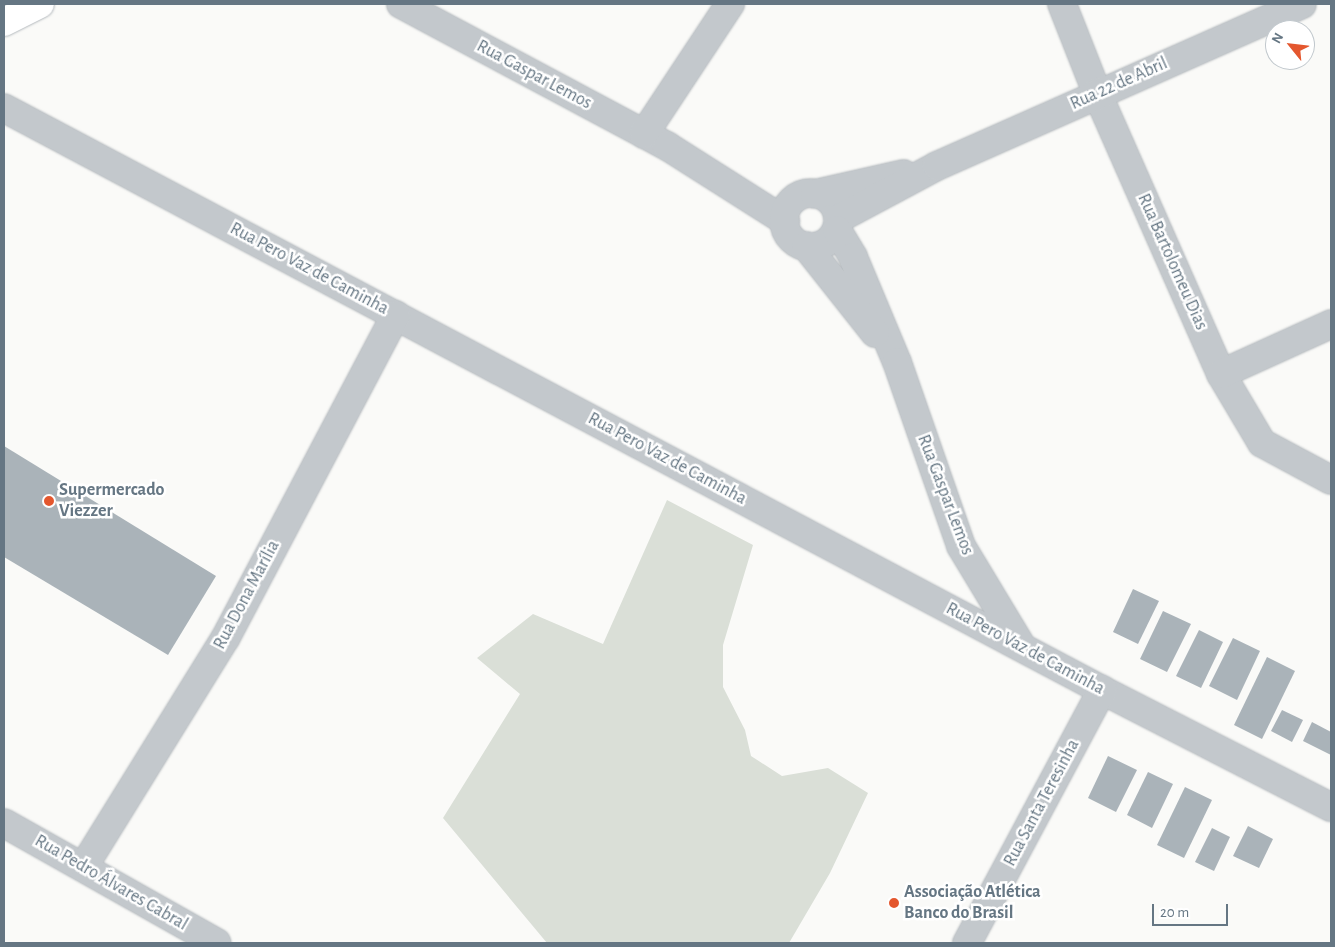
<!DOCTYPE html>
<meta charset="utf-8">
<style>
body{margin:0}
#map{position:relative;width:1335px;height:947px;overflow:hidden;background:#fafaf8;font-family:"Alegreya Sans",sans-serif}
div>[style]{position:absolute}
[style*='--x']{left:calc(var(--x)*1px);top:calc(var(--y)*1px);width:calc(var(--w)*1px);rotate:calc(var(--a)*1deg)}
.green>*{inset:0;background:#dadfd7}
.building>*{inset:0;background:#aab3b9}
.roads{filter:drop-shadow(0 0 1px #b5babe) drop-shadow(0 0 1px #b5babe)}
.minor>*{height:28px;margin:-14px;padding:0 14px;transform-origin:14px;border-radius:14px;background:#c3c8cc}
.minor>.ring{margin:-14px;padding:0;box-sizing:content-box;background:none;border:28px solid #c3c8cc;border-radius:50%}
.major>*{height:28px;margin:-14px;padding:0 14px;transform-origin:14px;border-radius:14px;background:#fff}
.dots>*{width:14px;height:14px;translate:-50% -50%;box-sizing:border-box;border:2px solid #fff;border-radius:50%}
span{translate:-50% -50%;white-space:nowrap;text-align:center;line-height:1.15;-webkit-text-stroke:5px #fff;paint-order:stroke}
.street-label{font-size:18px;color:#657683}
.poi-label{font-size:18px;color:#657683;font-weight:700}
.left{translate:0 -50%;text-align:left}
.frame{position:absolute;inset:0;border:5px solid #657683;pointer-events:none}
.north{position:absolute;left:1265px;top:20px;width:50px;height:50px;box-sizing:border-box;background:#fff;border:1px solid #c1c8cd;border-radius:50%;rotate:299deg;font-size:14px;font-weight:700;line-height:20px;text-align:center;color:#657683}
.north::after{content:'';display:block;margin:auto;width:18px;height:22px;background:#e4572e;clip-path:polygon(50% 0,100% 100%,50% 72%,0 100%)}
.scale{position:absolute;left:1152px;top:904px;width:76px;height:22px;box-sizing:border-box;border:2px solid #657683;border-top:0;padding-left:6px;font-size:15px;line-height:18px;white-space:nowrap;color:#657683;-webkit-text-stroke:4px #fff;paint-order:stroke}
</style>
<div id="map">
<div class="green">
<i style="clip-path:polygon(667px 500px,753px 545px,723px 645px,723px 687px,745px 730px,751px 756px,782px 776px,828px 768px,868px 793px,830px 873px,789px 943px,547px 943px,443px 818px,520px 694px,477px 658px,533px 614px,603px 644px)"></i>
</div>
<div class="building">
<i style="clip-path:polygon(4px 446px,216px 576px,168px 655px,4px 557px)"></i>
<i style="clip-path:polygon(1133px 589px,1159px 601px,1138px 644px,1113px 632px)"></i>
<i style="clip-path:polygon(1163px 611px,1191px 624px,1167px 672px,1140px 659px)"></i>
<i style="clip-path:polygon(1199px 630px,1223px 642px,1201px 688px,1176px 676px)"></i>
<i style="clip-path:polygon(1233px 638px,1260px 651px,1237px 700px,1209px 686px)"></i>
<i style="clip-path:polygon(1267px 657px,1295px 671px,1262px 739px,1234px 725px)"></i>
<i style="clip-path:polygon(1282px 710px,1303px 720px,1292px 742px,1271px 731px)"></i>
<i style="clip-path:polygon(1312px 722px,1331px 732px,1331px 755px,1303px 741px)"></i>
<i style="clip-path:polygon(1108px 756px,1137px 770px,1116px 812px,1088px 798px)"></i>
<i style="clip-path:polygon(1148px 772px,1173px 784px,1152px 828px,1127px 815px)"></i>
<i style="clip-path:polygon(1185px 787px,1212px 800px,1184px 858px,1157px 845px)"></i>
<i style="clip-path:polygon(1248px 826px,1273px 839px,1259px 868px,1233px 856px)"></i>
<i style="clip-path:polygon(1212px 828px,1230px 837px,1214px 871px,1195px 862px)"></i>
</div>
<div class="roads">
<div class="minor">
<i style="--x:401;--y:4;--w:302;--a:28.1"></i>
<i style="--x:667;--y:146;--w:140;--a:32.4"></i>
<i style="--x:1062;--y:4;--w:96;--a:68.5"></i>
<i style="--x:1097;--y:93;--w:307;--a:66.2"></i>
<i style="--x:1221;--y:374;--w:80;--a:59.3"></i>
<i style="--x:1262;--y:443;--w:78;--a:28.2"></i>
<i style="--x:4;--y:108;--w:1243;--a:27.93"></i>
<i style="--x:1102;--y:690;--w:257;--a:27.1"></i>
<i style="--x:644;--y:134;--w:156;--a:-56.5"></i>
<i class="ring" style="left:784px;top:193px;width:26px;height:26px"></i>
<i style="--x:815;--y:194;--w:91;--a:-12.7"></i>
<i style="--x:838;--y:219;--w:112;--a:-28.2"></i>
<i style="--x:937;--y:166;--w:399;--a:-23.9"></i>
<i style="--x:837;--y:230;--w:31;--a:59"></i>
<i style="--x:853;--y:257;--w:114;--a:67.3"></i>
<i style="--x:897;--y:362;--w:195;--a:70.8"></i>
<i style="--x:961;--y:546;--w:118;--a:58.9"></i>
<i style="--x:806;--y:246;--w:111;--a:51.6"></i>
<i style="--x:1221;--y:374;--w:121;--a:-24.4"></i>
<i style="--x:4;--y:823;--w:244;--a:29.4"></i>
<i style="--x:84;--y:866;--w:269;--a:-58.2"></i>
<i style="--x:226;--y:637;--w:364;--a:-62.2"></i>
<i style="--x:967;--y:943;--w:287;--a:-61.9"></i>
</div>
<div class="major">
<i style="--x:4;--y:22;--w:40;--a:-26.6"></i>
</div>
</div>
<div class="dots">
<i style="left:49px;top:501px;background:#e4572e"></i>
<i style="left:894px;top:903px;background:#e4572e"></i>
</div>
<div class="street-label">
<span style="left:534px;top:75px;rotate:28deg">Rua Gaspar Lemos</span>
<span style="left:1119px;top:84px;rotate:-24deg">Rua 22 de Abril</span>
<span style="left:1172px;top:262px;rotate:66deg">Rua Bartolomeu Dias</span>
<span style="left:309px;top:269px;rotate:28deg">Rua Pero Vaz de Caminha</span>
<span style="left:667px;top:459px;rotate:28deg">Rua Pero Vaz de Caminha</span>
<span style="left:945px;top:495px;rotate:69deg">Rua Gaspar Lemos</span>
<span style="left:247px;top:595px;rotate:-62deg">Rua Dona Marília</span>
<span style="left:1025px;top:649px;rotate:28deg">Rua Pero Vaz de Caminha</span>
<span style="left:1042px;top:803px;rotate:-62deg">Rua Santa Teresinha</span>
<span style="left:111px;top:883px;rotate:30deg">Rua Pedro Álvares Cabral</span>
</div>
<div class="poi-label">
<span class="left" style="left:59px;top:501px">Supermercado<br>Viezzer</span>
<span class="left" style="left:904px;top:903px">Associação Atlética<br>Banco do Brasil</span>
</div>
<div class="frame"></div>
<div class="north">N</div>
<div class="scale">20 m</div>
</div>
